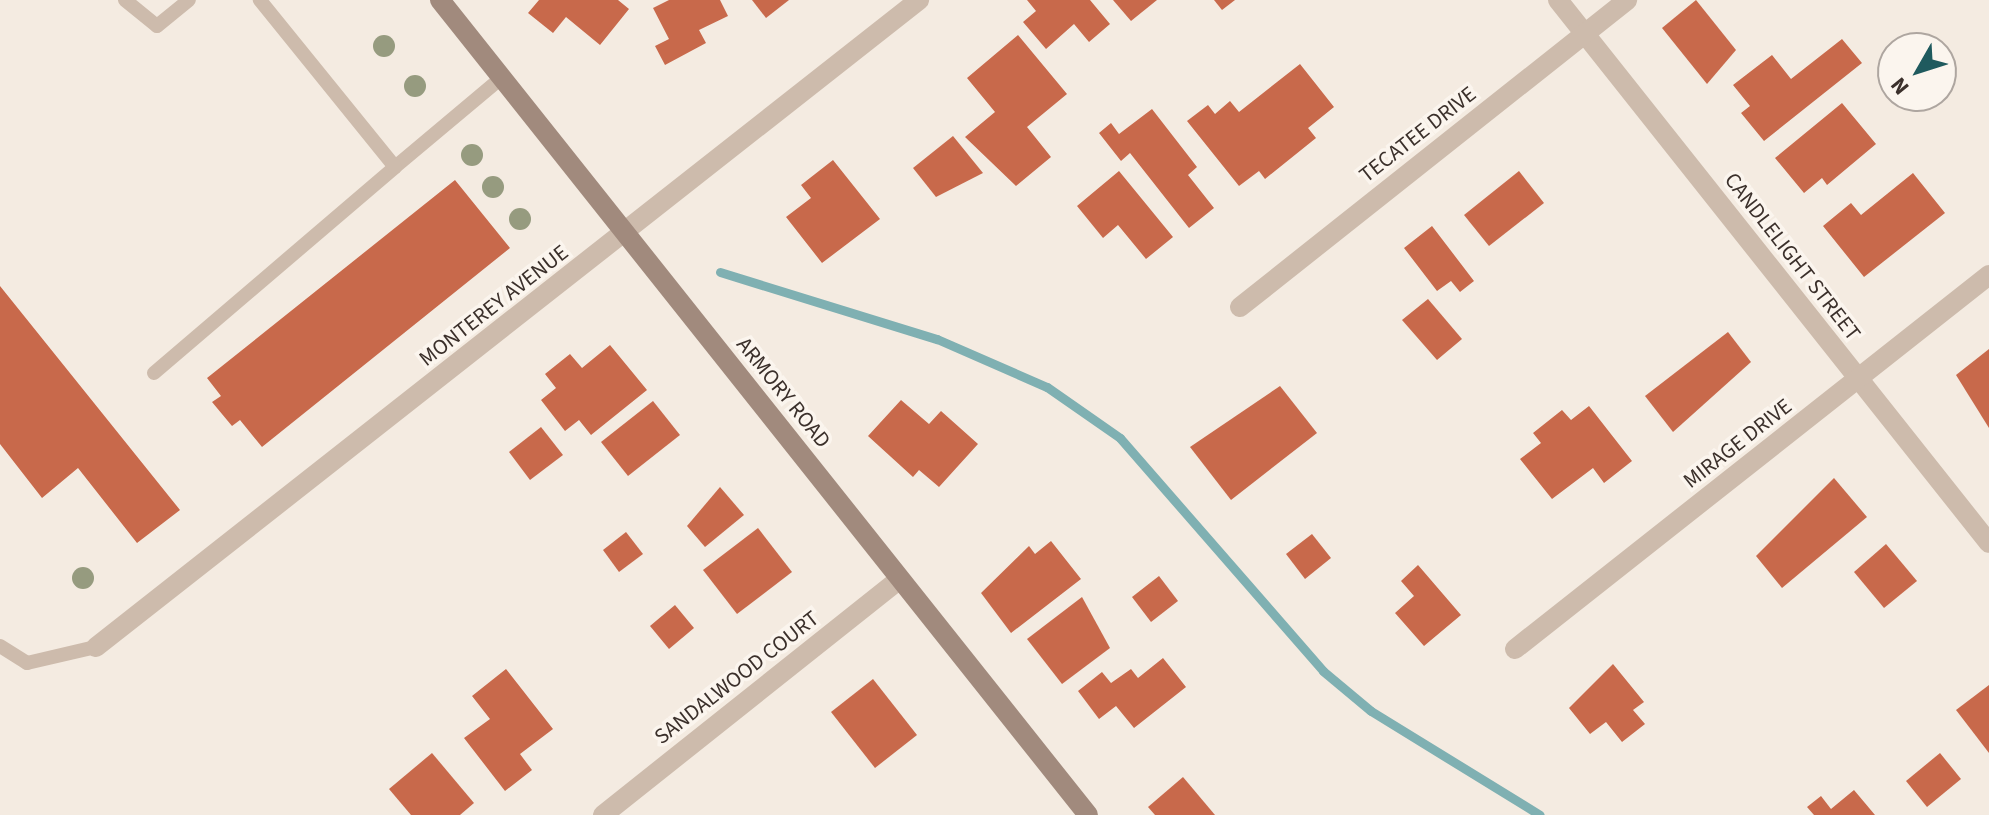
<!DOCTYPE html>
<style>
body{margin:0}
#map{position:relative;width:1989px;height:815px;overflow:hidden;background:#f4ebe1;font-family:"Source Sans 3",sans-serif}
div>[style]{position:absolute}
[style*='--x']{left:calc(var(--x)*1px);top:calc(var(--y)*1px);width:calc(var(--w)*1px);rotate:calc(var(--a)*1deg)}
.stream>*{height:9px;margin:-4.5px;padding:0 4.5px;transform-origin:4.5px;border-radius:4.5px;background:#7fb0b2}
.building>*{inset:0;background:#c8694b}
.lane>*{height:14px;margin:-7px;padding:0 7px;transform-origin:7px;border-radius:7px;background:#cdbbac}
.street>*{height:20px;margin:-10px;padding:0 10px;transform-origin:10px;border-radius:10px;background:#cdbbac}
.secondary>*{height:20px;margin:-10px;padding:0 10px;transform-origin:10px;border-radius:10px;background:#a18a7d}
.trees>*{width:22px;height:22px;margin:-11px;border-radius:50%;background:#969b7f}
span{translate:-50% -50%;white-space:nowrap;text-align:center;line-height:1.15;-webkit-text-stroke:7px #fbf5ee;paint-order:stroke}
.street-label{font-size:22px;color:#3b302b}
.north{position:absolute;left:1877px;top:32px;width:80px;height:80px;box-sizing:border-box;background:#fbf5ee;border:2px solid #aea6a0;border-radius:50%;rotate:231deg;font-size:22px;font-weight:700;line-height:32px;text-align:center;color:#3b302b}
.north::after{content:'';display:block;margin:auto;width:28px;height:36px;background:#1f5a5e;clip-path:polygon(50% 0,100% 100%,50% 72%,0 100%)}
</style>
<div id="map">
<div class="stream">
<i style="--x:720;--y:272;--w:227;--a:17.2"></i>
<i style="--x:937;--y:339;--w:120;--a:23.6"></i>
<i style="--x:1047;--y:387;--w:89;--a:34.9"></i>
<i style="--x:1120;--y:438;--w:309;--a:48.9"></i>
<i style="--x:1323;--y:671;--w:62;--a:39.8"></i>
<i style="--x:1371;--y:711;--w:198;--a:31.6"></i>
</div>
<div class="building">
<i style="clip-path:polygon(539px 0,618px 0,629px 9px,600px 45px,566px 17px,553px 33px,528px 13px)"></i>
<i style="clip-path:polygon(669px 0,720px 0,728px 16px,699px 30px,706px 43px,665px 65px,655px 46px,669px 39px,653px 8px)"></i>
<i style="clip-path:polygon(752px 0,789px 0,766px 18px)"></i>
<i style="clip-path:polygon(1027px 0,1090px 0,1110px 24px,1089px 42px,1074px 24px,1046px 49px,1023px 22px,1036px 11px)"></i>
<i style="clip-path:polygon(1113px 0,1157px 0,1131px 21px)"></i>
<i style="clip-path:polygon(1214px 0,1235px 0,1222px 10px)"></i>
<i style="clip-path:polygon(1696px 0,1736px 50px,1707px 84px,1662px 28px)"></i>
<i style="clip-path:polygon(1018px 35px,1067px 94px,1027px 127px,1051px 157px,1016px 186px,965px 137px,995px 112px,967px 78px)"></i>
<i style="clip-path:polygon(1842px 39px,1862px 63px,1764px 141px,1741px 113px,1750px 106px,1733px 85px,1772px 55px,1791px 79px)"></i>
<i style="clip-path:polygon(1300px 64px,1334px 107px,1308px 128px,1316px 138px,1265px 179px,1259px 171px,1239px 186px,1187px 121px,1208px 105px,1215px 114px,1230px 101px,1239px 112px)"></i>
<i style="clip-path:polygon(1842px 103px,1876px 144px,1827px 185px,1822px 178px,1804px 193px,1775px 158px)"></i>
<i style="clip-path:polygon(1152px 109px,1197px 167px,1188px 175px,1214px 208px,1189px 228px,1130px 153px,1121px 161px,1099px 133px,1111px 123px,1119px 134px)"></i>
<i style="clip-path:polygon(953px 136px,983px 173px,936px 197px,913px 168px)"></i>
<i style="clip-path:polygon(833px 160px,880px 219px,822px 263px,786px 217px,811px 198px,801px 185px)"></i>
<i style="clip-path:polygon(1119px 171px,1173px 237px,1146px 259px,1118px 225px,1103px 238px,1077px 206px)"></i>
<i style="clip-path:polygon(1519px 171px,1544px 203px,1489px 246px,1464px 215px)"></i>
<i style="clip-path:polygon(1913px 173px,1945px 213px,1864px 277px,1823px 226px,1851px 203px,1861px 215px)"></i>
<i style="clip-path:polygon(455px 180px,510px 248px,262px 447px,240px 420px,232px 426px,212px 402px,221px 396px,207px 378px)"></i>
<i style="clip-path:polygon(1432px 226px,1474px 281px,1460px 292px,1451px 281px,1437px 291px,1404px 248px)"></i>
<i style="clip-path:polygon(0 286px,180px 510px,137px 543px,78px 468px,42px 498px,0 444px)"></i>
<i style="clip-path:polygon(1428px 299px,1462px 339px,1437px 360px,1402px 320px)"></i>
<i style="clip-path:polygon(1728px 332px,1751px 362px,1673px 432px,1645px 396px)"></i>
<i style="clip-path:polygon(610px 345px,647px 390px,591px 435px,579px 420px,565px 431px,541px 400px,556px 388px,545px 374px,570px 354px,582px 368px)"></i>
<i style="clip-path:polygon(1989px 349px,1989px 428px,1956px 375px)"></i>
<i style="clip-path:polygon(1280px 386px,1317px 433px,1231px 500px,1190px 447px)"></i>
<i style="clip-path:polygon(901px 400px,929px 424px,941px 411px,978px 444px,939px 487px,919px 470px,913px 477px,868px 436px)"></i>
<i style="clip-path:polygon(653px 401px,680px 435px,628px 476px,601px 442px)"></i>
<i style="clip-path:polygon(1589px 406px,1632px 461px,1604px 483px,1593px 468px,1552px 499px,1520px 459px,1541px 443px,1533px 433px,1562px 410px,1571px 420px)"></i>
<i style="clip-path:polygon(541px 427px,563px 455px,530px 480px,509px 452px)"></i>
<i style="clip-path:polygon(1834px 478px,1867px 517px,1782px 588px,1756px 556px)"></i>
<i style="clip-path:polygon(720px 487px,744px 515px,705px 547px,687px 526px)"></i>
<i style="clip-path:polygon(758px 528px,792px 572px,737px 614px,703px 570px)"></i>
<i style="clip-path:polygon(626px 532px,643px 554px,619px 572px,603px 550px)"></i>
<i style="clip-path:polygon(1312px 534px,1331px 558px,1305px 579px,1286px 554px)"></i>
<i style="clip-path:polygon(1051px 541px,1081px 579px,1011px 633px,981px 593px,1029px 546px,1035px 554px)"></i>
<i style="clip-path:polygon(1886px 544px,1917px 581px,1884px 608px,1854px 572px)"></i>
<i style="clip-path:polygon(1418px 565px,1461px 615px,1424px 646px,1395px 613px,1414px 596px,1401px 581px)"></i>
<i style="clip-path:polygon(1159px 576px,1178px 601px,1151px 622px,1132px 597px)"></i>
<i style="clip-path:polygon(1082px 597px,1110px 648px,1062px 684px,1027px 639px)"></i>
<i style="clip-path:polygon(675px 605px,694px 628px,669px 649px,650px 626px)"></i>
<i style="clip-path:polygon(1163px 658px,1186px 687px,1134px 728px,1116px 706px,1099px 719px,1078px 691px,1102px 672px,1111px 683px,1131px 669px,1138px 678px)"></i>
<i style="clip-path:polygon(1613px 664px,1644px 702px,1633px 710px,1645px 724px,1622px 742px,1606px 722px,1590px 734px,1569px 708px)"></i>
<i style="clip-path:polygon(506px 669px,553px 729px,520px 754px,532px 770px,505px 791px,464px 738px,490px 719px,472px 696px)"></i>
<i style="clip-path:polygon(873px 679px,917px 735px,875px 768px,831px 712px)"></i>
<i style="clip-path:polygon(1989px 685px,1989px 753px,1956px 710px)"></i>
<i style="clip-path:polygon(432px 753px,474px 803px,460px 815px,411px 815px,389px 789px)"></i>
<i style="clip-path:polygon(1940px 753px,1961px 779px,1927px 807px,1906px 781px)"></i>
<i style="clip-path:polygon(1183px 777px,1215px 815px,1155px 815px,1148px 807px)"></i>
<i style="clip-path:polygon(1854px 790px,1875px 815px,1814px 815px,1807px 807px,1821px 796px,1831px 809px)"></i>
</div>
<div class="lane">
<i style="--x:125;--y:0;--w:41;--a:39.1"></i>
<i style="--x:157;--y:26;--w:41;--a:-39.1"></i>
<i style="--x:395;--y:167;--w:138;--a:-40"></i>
<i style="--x:154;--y:373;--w:317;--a:-40.5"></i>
<i style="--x:395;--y:167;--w:215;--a:-129"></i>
<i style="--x:0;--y:646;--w:32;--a:32"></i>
<i style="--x:27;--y:663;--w:71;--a:-13.1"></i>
</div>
<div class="street">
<i style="--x:1558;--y:0;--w:693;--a:51.56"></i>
<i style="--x:1240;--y:307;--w:494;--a:-38.4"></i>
<i style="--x:96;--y:647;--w:1047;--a:-38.17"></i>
<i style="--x:1515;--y:649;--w:604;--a:-38.27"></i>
<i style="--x:603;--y:815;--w:379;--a:-38.5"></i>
</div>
<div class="secondary">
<i style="--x:440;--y:0;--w:1041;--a:51.51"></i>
</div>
<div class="trees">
<i style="left:384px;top:46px"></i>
<i style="left:415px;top:86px"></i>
<i style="left:472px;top:155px"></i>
<i style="left:493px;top:187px"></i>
<i style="left:520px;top:219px"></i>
<i style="left:83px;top:578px"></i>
</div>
<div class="street-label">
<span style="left:1418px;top:135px;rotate:-38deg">TECATEE DRIVE</span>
<span style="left:1792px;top:257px;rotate:52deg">CANDLELIGHT STREET</span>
<span style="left:494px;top:306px;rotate:-38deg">MONTEREY AVENUE</span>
<span style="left:783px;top:393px;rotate:51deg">ARMORY ROAD</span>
<span style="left:1738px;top:444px;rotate:-38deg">MIRAGE DRIVE</span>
<span style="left:737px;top:678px;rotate:-38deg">SANDALWOOD COURT</span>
</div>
<div class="north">N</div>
</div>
